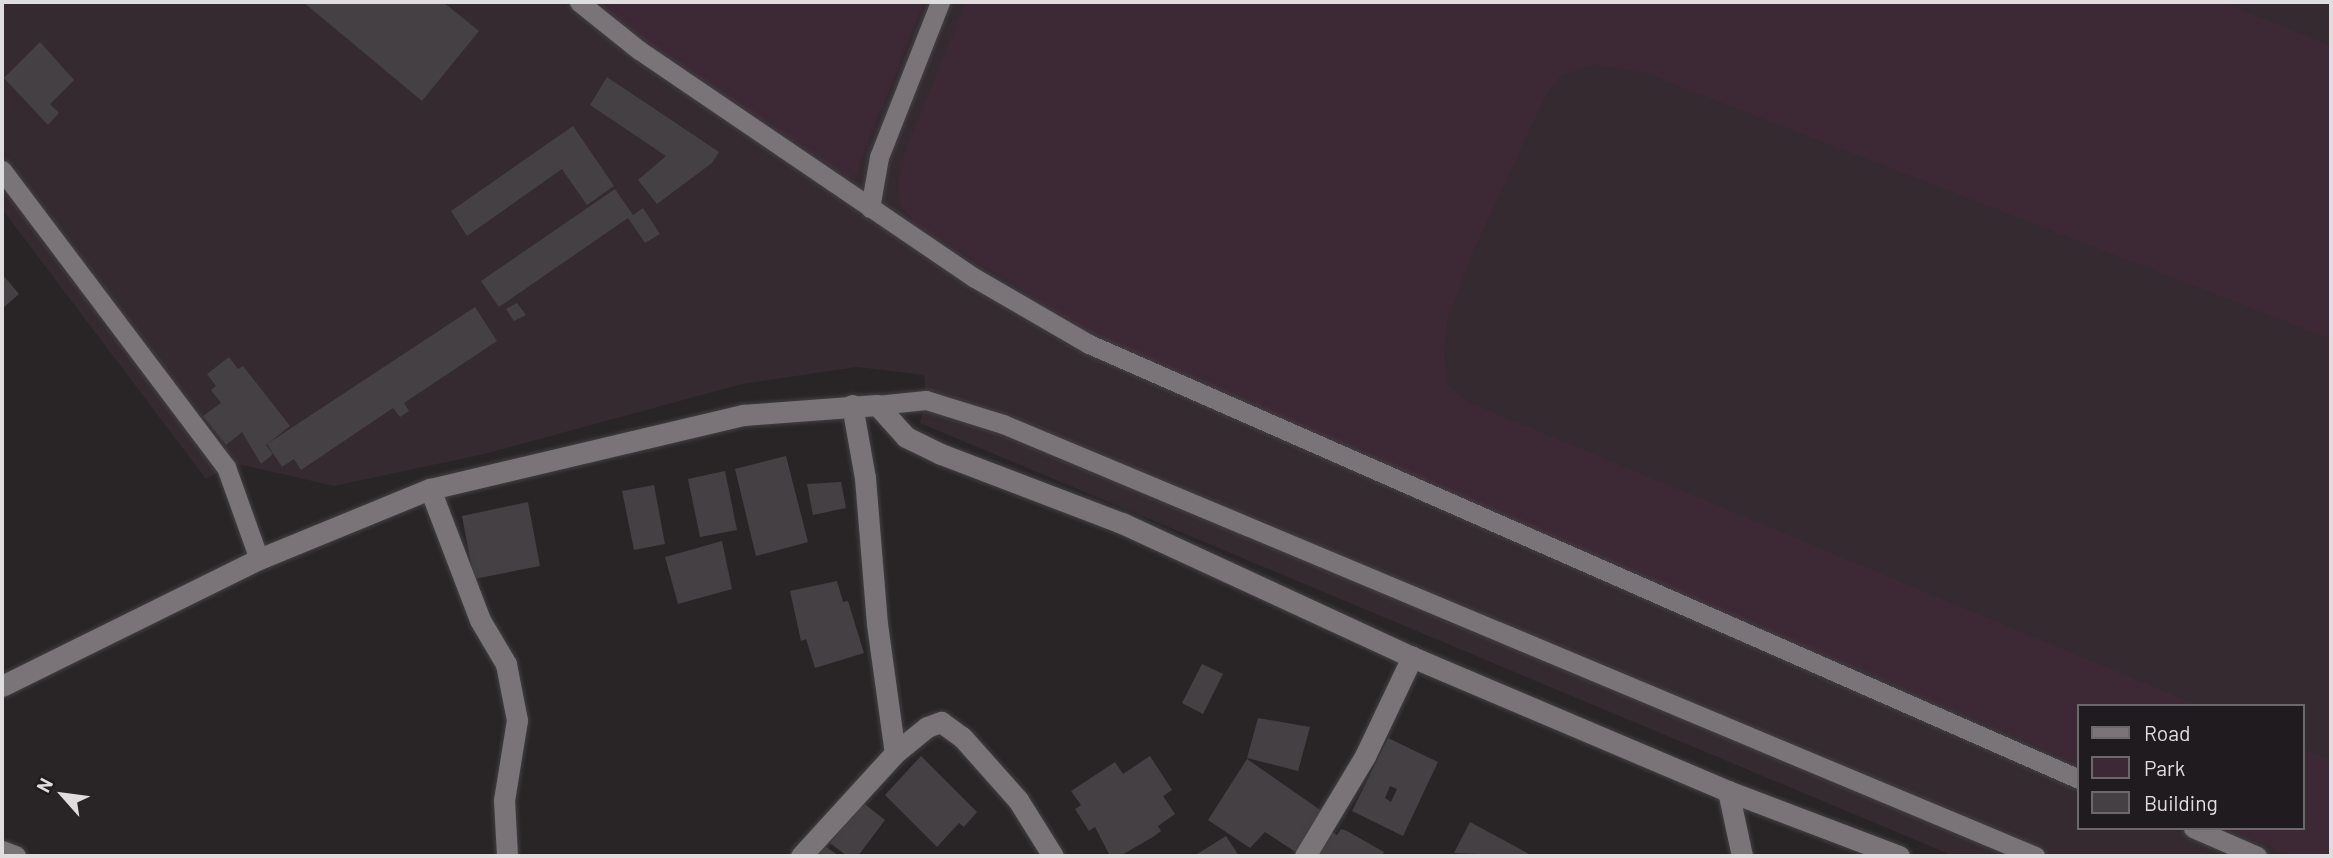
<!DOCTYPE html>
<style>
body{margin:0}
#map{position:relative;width:2333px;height:858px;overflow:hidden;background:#292527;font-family:Barlow,sans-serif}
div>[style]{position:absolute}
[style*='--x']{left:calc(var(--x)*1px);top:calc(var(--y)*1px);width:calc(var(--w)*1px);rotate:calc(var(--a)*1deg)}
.built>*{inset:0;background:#342a30}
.green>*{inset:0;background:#3d2936}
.building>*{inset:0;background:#454043}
.roads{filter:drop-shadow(0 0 2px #434042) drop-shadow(0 0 2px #434042)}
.lane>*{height:19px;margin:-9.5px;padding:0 9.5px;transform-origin:9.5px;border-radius:9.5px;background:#7a7478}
.street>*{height:21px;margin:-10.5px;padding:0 10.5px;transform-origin:10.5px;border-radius:10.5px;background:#7a7478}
.secondary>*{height:21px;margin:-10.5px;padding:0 10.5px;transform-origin:10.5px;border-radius:10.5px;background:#7a7478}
span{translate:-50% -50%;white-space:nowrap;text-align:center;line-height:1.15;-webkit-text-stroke:6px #1f1b1e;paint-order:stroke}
.frame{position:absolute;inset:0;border:4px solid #e0dddf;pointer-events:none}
.legend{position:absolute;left:2077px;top:704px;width:228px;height:126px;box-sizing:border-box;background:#1f1b1e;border:2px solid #6c696b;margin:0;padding:9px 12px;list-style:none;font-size:21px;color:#e0dddf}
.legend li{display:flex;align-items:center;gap:14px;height:35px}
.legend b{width:35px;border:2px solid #6c696b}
.north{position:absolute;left:28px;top:760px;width:70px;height:70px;-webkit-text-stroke:5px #1f1b1e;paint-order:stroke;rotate:298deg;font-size:19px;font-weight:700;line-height:28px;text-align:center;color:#e0dddf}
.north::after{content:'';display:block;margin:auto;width:24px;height:32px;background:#e0dddf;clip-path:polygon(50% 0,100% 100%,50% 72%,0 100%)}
</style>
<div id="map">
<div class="built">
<i style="clip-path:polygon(evenodd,2px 2px,2331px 2px,2331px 856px,1954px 856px,920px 423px,926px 400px,924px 375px,857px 367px,742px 384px,484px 454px,334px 486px,234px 463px,206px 479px,2px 209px,2px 2px,2079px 706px,2303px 706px,2303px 828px,2079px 828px,2079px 706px)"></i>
</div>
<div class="green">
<i style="clip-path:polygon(597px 2px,924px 2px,853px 180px,643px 40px)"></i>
<i style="clip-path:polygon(966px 2px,2223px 2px,2331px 46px,2331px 339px,1645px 73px,1594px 64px,1562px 75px,1547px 93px,1472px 254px,1448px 318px,1444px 354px,1448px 384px,1466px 401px,2200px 706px,2079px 706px,2079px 764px,1324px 440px,1096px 336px,914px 223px,900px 203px,898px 182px,904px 155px)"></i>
<i style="clip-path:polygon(2303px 749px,2331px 760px,2331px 856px,2290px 856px,2226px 828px,2303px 828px)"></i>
</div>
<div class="building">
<i style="clip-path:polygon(303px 2px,443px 2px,479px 31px,422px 101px)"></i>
<i style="clip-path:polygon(40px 42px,74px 80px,50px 104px,59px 113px,48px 125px,4px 78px)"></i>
<i style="clip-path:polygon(607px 77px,719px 152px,712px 163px,657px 204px,638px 180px,666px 156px,590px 105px)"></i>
<i style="clip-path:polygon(573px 126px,614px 186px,587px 205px,562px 169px,467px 236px,451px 211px)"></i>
<i style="clip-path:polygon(615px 189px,633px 215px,643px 208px,660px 234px,645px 243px,628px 218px,499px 307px,481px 281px)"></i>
<i style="clip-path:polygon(2px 274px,19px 294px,2px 309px)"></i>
<i style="clip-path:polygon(517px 303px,526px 315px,514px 321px,506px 309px)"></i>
<i style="clip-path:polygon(475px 307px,497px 341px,404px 403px,409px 411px,400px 417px,393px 408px,301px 470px,294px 459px,282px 467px,267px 444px)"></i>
<i style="clip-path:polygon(229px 357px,238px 369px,243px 366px,290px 426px,266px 445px,273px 454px,261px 464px,242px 432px,226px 445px,203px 416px,221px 403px,211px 390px,216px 386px,207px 374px)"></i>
<i style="clip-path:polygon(786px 456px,808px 542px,756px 556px,735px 469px)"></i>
<i style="clip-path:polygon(725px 471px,737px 530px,700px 537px,688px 479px)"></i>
<i style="clip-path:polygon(841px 482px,846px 508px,813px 515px,807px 484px)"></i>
<i style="clip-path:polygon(654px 485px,665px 544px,634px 550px,622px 491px)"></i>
<i style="clip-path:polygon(528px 502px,540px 566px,474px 579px,462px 516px)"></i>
<i style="clip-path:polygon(722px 541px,732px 589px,678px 604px,665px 557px)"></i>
<i style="clip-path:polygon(837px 581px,843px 602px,848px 601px,864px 653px,815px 668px,806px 639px,801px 641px,790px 591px)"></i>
<i style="clip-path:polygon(1202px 664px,1223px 674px,1203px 714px,1182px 703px)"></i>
<i style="clip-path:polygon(1258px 718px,1310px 727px,1298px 771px,1247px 758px)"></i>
<i style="clip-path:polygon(evenodd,1388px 738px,1438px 762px,1403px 836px,1352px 811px,1388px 738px,1390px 786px,1397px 789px,1391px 802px,1385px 798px,1390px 786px)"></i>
<i style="clip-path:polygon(921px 756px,977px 812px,964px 827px,959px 823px,937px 847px,885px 795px)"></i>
<i style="clip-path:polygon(1150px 756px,1172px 790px,1163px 796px,1175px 814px,1158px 826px,1161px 831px,1153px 837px,1120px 856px,1110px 856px,1095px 827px,1089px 831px,1075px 809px,1081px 805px,1071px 791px,1115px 762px,1123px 774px)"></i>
<i style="clip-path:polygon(1247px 759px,1326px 814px,1300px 855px,1265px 832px,1250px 848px,1208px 820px)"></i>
<i style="clip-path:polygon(862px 802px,885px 820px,858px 856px,847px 856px,830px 843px)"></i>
<i style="clip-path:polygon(1470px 822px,1529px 854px,1528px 856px,1454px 853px)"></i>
<i style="clip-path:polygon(1327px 829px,1337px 835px,1341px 829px,1347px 831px,1384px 852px,1382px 856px,1311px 856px)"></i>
<i style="clip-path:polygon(1226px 836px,1239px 856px,1194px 856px)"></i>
<i style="clip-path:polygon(825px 846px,839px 856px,817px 856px)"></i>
</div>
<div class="roads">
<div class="lane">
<i style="--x:579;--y:2;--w:77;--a:38.7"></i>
<i style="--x:639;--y:50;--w:406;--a:34.2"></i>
<i style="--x:975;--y:278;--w:132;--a:30.1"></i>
<i style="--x:1089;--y:344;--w:1081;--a:23.72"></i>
<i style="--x:2;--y:170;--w:372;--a:53"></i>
<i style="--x:226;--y:467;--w:98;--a:70.3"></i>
<i style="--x:870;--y:208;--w:52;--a:-80"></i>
<i style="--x:879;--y:157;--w:167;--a:-68.5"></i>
<i style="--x:877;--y:405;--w:49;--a:-5.8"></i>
<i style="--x:926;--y:400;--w:81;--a:17.3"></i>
<i style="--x:1003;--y:424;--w:1119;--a:22.71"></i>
<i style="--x:2193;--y:828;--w:70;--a:23.6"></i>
</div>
<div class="street">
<i style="--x:852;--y:405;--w:74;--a:79.9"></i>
<i style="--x:865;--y:478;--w:146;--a:85.3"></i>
<i style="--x:877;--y:624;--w:130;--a:82.1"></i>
<i style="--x:430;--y:489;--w:140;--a:69.1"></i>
<i style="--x:480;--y:620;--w:51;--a:59.4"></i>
<i style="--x:506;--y:664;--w:57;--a:78.9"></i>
<i style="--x:517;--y:720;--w:81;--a:99.2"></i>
<i style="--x:504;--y:800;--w:56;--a:86.9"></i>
<i style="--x:259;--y:559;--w:185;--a:-22.3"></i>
<i style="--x:430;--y:489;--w:322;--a:-13.3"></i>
<i style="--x:743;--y:415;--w:134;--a:-4.3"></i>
<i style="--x:877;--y:405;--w:43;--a:47.8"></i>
<i style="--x:906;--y:437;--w:39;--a:26"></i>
<i style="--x:941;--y:454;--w:194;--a:20.9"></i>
<i style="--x:1122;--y:523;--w:319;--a:24.8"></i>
<i style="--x:1412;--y:657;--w:343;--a:23"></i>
<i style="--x:1728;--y:791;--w:183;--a:20.8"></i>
<i style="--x:1728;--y:791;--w:66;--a:77.8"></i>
<i style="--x:2;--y:851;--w:14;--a:21"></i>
<i style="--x:801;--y:856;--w:139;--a:-47.6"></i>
<i style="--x:895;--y:753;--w:41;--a:-39.1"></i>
<i style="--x:927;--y:727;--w:15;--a:-20"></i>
<i style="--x:941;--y:722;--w:26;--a:36"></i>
<i style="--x:962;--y:737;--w:84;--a:48.4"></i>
<i style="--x:1018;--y:800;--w:66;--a:58"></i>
<i style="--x:1305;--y:856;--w:117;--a:-59"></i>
<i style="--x:1365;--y:756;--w:110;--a:-64.6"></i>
</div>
<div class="secondary">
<i style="--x:2;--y:686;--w:287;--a:-26.3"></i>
</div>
</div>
<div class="frame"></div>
<ul class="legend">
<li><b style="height:9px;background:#7a7478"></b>Road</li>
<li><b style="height:19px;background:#3d2936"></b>Park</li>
<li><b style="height:19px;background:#454043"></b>Building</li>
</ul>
<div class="north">N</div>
</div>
